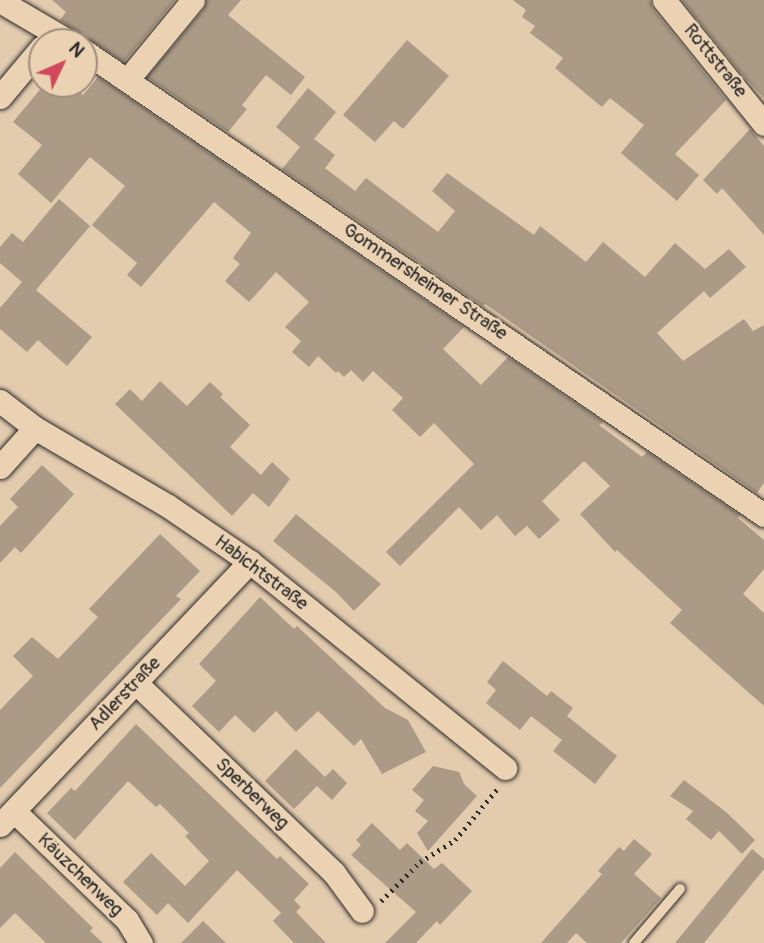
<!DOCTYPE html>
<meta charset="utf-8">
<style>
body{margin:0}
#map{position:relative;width:764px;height:943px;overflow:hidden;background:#e3cbae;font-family:Pangolin,sans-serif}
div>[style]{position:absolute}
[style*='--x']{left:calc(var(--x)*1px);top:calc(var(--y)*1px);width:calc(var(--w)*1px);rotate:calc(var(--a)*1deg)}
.building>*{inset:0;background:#ab9a85}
.path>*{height:4.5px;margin-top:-2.25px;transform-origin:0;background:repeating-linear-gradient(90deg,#2b2b2b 0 2px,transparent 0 7px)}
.roads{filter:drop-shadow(0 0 2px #2b2b2b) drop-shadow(0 0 2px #2b2b2b)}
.lane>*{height:10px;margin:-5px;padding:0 5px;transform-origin:5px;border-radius:5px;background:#ebd2b3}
.street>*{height:23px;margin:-11.5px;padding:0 11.5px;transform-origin:11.5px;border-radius:11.5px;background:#ebd2b3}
span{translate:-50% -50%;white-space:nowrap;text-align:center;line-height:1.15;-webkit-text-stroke:5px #ebd2b3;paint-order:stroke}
.street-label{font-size:19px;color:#2b2b2b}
.north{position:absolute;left:28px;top:28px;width:70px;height:70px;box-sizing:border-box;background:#ebd2b3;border:2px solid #9e8f7d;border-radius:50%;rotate:46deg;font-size:19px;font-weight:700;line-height:28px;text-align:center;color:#2b2b2b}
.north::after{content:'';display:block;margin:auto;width:24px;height:32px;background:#d1495b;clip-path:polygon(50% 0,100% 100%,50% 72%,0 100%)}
</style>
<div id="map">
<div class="building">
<i style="clip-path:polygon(52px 0,175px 0,124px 62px,60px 20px,66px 12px)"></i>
<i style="clip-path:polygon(207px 0,241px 0,228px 15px,305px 77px,291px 95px,266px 75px,242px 105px,247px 109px,228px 132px,147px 77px,204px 9px)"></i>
<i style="clip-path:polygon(513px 0,650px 0,653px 9px,726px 100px,675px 154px,699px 175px,677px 201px,621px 153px,644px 125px,610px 98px,602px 107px,555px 68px,563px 58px,530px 33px,535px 26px,522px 17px,526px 10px)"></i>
<i style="clip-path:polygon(682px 0,764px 0,764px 98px,746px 79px)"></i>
<i style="clip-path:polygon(407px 40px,449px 76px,403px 129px,394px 121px,375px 142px,343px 115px)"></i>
<i style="clip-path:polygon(98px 77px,464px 327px,443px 349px,481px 385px,508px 357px,603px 422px,599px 425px,642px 457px,647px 452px,740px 515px,738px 518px,764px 540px,764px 569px,743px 594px,764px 613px,764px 706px,670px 623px,682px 610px,617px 550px,615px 552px,580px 514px,610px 486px,584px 461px,542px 501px,560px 520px,539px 539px,527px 526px,515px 536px,497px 515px,481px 530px,459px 507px,400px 566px,386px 552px,474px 464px,434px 423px,420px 437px,392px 410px,403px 398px,373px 371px,363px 382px,351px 370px,344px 377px,338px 371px,336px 373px,318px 356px,309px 367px,292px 352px,301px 341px,285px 327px,309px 302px,276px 272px,249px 302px,225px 281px,240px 264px,233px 258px,251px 233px,214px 202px,141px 287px,127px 275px,137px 263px,92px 225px,125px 186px,90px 157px,51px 203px,18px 174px,42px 145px,13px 122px,43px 86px,52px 94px,61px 84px,69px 84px,83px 95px)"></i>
<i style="clip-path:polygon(308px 88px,336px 112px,314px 139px,335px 155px,325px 168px,355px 191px,366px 178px,438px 232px,455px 211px,432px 191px,447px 173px,534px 235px,540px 226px,586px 262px,603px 242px,645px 277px,675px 243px,705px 269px,729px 249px,746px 267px,710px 298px,704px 291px,657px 333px,683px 361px,744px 319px,753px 331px,764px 325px,764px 483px,757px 493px,485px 304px,483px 306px,282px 169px,300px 147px,276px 127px)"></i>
<i style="clip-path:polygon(750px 129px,764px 146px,764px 235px,722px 188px,717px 194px,703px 180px)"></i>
<i style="clip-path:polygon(59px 199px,90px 226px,36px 290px,92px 337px,67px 366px,38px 340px,27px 352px,0 329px,0 308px,22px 282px,0 263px,0 247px,12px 233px,23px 242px)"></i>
<i style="clip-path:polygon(160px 381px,187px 406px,210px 382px,223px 394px,220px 397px,250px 425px,230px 447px,261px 475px,272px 462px,290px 479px,269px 507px,253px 493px,232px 516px,115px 404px,130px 389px,142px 401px)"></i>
<i style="clip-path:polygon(42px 465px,74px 494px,21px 553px,15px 547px,0 563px,0 526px,18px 507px,10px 499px)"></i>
<i style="clip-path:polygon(296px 514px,381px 584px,354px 611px,336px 592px,273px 541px)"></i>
<i style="clip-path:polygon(160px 534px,200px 571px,176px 596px,181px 599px,0 788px,0 710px,33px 676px,13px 656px,32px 637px,58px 659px,98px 617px,89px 609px)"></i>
<i style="clip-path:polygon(260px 597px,294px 629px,297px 626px,385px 708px,408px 720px,426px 752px,382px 774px,361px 739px,354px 746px,318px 711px,296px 732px,276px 711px,254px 733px,235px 715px,219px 732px,192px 706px,216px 681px,199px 664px)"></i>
<i style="clip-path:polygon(503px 661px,547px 696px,551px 691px,573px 708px,567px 716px,617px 756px,595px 784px,553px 751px,562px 740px,531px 716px,520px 730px,486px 703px,496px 690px,487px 682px)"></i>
<i style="clip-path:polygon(136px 724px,277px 859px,280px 856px,309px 884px,294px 900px,301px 907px,296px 912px,326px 943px,294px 943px,273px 921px,281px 913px,237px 870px,188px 923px,168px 903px,157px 915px,123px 882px,151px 853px,185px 886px,209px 861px,185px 836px,189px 833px,160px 804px,156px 807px,128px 781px,75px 840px,47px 813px,71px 788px,75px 791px)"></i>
<i style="clip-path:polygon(296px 749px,325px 777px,333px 769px,347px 783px,332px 800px,317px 786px,294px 809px,265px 781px)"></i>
<i style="clip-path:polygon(433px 766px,459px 772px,464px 784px,477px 796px,428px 851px,417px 833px,428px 821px,415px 811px,424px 800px,412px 790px)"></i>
<i style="clip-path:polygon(684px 780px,726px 812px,755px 840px,742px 854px,719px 831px,711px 840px,686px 819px,693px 811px,670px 796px)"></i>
<i style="clip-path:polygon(372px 823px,400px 850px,407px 843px,434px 869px,442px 863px,472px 891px,440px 925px,437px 921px,416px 943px,385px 943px,416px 912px,351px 855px,361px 845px,356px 840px)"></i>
<i style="clip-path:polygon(634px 839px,652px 854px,634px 874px,661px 898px,621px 943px,587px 943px,576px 933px,567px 943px,541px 943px,602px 874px,598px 871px,619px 847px,624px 851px)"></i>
<i style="clip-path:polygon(752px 849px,764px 859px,764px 869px,704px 943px,675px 943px)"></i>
<i style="clip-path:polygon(15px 852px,93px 928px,90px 931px,103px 943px,46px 943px,15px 913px,0 928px,0 868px)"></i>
<i style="clip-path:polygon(203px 921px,226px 943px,181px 943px)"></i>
</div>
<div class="path">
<i style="--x:381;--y:901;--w:55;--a:-45"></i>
<i style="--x:420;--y:862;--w:41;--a:-32.2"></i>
<i style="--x:455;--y:840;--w:66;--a:-50.5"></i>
</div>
<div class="roads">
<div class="lane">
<i style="--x:634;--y:943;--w:71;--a:-49.6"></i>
</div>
<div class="street">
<i style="--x:664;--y:0;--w:159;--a:51.1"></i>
<i style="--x:0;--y:1;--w:81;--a:30.4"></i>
<i style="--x:84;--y:51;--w:823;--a:34.31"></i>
<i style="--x:128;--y:79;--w:102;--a:-50.6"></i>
<i style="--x:0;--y:97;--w:65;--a:-50"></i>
<i style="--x:0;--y:401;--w:44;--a:37.6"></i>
<i style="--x:35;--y:428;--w:154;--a:30.4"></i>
<i style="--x:168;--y:506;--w:99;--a:34.3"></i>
<i style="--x:250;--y:562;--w:328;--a:38.9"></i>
<i style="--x:0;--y:467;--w:52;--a:-48.1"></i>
<i style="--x:136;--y:683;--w:274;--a:43.8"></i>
<i style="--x:334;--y:873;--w:47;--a:53.6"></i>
<i style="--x:14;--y:811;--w:157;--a:44"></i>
<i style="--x:127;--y:920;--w:27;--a:59"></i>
<i style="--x:0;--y:825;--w:363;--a:-46.5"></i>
</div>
</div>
<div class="street-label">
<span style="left:715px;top:61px;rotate:51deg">Rottstraße</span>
<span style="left:425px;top:282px;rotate:34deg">Gommersheimer Straße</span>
<span style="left:261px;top:573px;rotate:37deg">Habichtstraße</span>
<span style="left:125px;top:694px;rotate:-46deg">Adlerstraße</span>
<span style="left:252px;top:794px;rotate:44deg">Sperberweg</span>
<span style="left:80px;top:875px;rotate:44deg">Käuzchenweg</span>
</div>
<div class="north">N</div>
</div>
